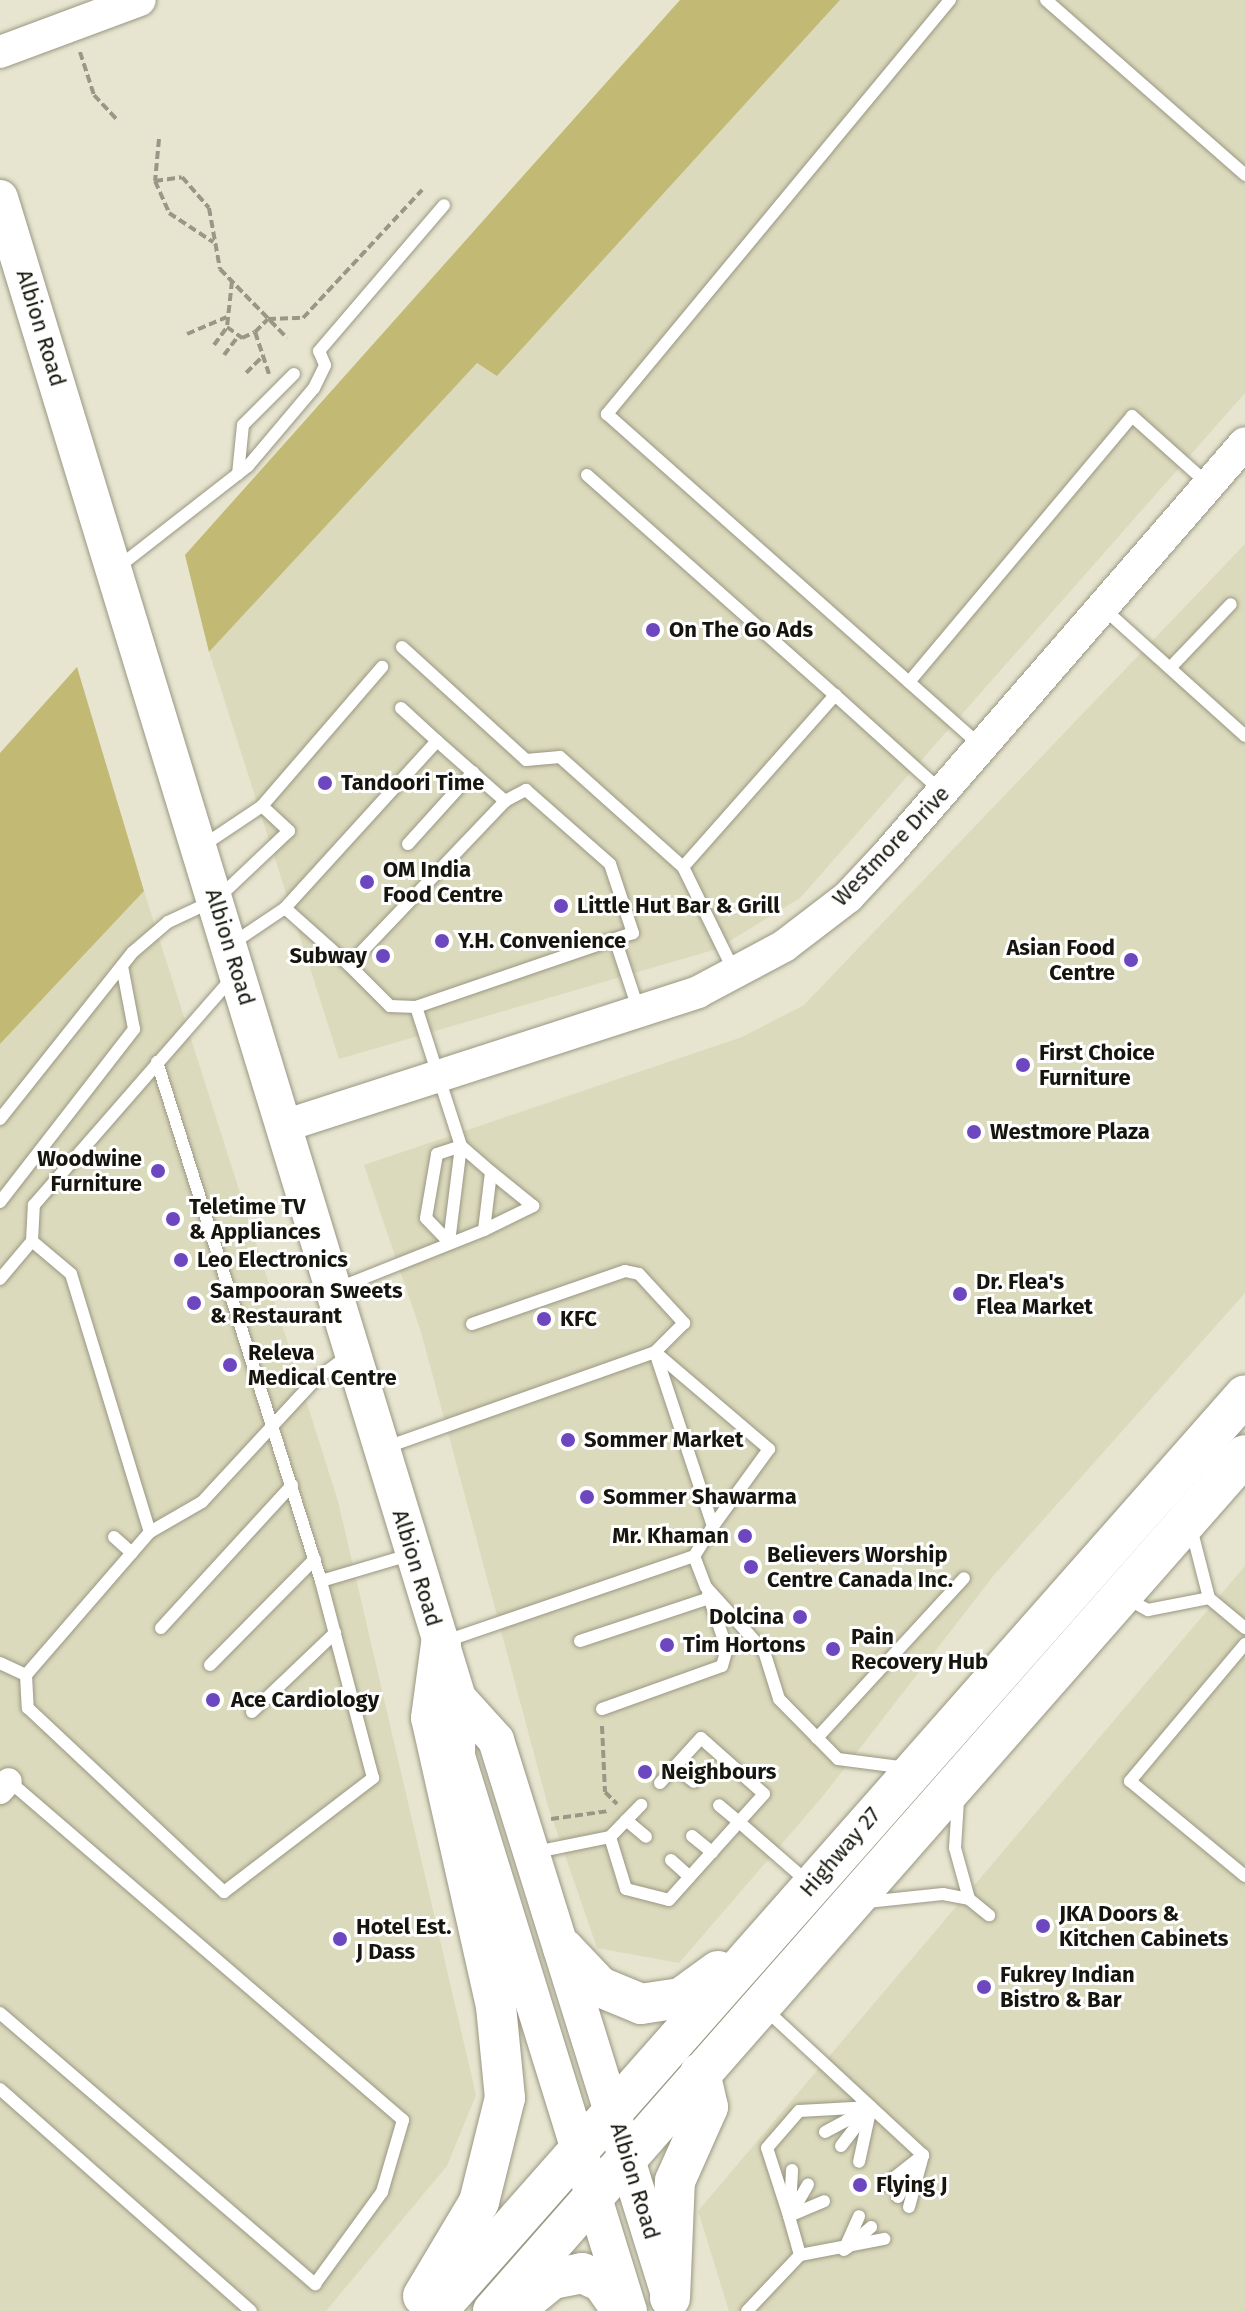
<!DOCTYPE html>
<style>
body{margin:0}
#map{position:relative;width:1245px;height:2311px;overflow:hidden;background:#e7e5cf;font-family:"Fira Sans",sans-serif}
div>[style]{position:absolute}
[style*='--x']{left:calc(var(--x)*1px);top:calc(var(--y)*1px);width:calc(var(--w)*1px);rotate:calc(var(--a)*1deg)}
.built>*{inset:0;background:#dcdabc}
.green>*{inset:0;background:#c1b974}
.path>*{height:4px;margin-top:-2px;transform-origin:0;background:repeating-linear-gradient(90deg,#999887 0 8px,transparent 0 12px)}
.roads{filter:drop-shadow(0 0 2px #999783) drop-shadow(0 0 2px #999783)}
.service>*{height:12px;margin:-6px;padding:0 6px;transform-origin:6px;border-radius:6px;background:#fff}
.minor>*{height:26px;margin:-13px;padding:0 13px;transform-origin:13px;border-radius:13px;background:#fff}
.tertiary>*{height:32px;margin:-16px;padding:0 16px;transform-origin:16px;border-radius:16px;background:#fff}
.secondary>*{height:36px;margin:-18px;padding:0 18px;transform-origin:18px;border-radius:18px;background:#fff}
.primary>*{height:40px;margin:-20px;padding:0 20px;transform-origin:20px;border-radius:20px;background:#fff}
.dots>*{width:22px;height:22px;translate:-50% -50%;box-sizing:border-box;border:4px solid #fff;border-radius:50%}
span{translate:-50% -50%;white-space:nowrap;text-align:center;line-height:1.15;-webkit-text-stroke:6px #fff;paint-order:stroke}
.street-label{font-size:22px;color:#17160e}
.poi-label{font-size:22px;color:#17160e;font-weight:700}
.left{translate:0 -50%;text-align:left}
.right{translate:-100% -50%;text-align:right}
</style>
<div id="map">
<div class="built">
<i style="clip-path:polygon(840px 0,1245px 0,1245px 393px,800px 898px,717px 949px,339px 1059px,209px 652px,477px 362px,497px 376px)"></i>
<i style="clip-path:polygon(1245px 544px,1245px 1293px,994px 1575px,823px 1796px,679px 1963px,597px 1948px,548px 1806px,421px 1332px,364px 1165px,742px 1037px,804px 1005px)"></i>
<i style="clip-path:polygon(144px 891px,338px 1501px,476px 2095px,447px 2166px,326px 2311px,0 2311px,0 1044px)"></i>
<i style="clip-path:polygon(1245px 1566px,1245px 2311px,729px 2311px,698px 2211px)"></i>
</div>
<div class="green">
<i style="clip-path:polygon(680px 0,840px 0,497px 376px,477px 363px,209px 652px,185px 555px)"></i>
<i style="clip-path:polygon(77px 667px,144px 891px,0 1044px,0 753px)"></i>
</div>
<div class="path">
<i style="--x:80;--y:52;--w:45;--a:72"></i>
<i style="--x:94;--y:95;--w:33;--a:47"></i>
<i style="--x:159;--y:139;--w:42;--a:95.4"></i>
<i style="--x:155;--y:181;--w:35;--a:66"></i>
<i style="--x:169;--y:213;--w:53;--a:33.4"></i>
<i style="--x:155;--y:181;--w:27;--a:-8"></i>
<i style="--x:182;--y:177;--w:41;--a:48.9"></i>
<i style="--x:209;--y:208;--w:62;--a:79.8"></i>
<i style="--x:220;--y:269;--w:96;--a:45.8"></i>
<i style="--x:232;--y:281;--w:46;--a:96.2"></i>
<i style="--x:227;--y:327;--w:19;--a:36"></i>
<i style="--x:242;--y:338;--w:14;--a:-25"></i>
<i style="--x:187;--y:334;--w:43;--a:-23"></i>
<i style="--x:214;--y:345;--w:22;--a:-54"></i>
<i style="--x:224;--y:355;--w:21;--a:-53"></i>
<i style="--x:246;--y:373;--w:25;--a:-45"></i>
<i style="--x:269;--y:374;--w:44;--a:-108.4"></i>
<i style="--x:255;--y:332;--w:18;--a:-45"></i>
<i style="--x:268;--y:319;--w:35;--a:-2"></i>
<i style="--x:303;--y:318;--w:175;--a:-47.1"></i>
<i style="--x:602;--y:1726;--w:66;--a:87.4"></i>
<i style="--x:605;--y:1792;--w:17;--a:45"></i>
<i style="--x:551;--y:1819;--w:59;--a:-7.9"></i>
</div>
<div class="roads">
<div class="service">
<i style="--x:950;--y:0;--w:538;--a:129.64"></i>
<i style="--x:607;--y:414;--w:499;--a:41.6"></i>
<i style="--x:1046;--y:0;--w:265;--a:41.3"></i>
<i style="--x:238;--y:474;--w:49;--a:-84.2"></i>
<i style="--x:243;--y:425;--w:72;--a:-45"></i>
<i style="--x:587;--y:475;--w:332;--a:41.6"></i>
<i style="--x:117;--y:568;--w:166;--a:-37.9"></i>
<i style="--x:248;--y:466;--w:102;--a:-49.8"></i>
<i style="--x:314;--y:388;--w:25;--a:-64"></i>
<i style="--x:325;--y:365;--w:15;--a:-113"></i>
<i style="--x:319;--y:351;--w:192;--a:-49.4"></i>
<i style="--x:1103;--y:608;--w:191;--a:42"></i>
<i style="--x:402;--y:647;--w:168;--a:42.3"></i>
<i style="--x:526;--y:760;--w:34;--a:-5"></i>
<i style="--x:560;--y:757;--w:165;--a:41.8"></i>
<i style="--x:1170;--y:668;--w:88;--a:-46.4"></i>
<i style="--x:909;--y:682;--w:347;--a:-50"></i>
<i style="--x:1132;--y:416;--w:102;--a:41.8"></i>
<i style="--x:401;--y:708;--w:49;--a:42.5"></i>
<i style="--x:408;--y:844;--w:97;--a:-47.9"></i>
<i style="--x:201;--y:847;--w:73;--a:-33.9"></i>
<i style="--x:262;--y:806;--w:184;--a:-49.2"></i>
<i style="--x:285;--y:908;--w:226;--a:-47.7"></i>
<i style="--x:437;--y:741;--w:91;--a:41.4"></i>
<i style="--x:233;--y:943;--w:63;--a:-33.9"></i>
<i style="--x:285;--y:908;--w:86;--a:41.7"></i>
<i style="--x:735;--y:973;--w:118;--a:-116.1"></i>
<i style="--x:683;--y:867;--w:230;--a:-48.5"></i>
<i style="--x:835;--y:695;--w:142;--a:42.1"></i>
<i style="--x:416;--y:1007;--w:26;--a:-178"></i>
<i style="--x:390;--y:1006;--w:58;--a:-135"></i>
<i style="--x:349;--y:965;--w:226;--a:-46.4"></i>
<i style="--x:505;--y:801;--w:24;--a:-28"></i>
<i style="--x:526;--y:790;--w:112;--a:41.4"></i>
<i style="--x:610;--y:864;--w:73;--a:71.6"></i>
<i style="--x:633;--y:933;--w:19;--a:162"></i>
<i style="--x:157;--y:1062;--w:544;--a:72.46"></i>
<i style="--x:321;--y:1581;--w:92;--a:-16.5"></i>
<i style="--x:0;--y:1119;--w:213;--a:-51.5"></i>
<i style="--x:133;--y:952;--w:46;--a:-40.6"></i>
<i style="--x:168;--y:922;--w:54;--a:-25.1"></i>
<i style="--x:217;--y:899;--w:99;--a:-43.4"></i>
<i style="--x:289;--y:831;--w:37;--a:-137"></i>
<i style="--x:461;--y:1146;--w:97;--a:97.1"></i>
<i style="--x:449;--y:1242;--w:33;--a:-134"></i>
<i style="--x:426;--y:1218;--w:65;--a:-80.2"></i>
<i style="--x:437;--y:1154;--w:25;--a:-18"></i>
<i style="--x:0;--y:1202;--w:219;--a:-52.2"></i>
<i style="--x:134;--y:1029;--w:64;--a:-100.8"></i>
<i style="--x:484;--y:1230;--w:55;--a:-26.1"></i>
<i style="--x:533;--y:1206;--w:54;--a:-141"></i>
<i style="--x:32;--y:1241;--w:51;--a:40.2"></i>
<i style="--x:71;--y:1274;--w:270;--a:73"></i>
<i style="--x:0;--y:1279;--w:50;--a:-49.9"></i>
<i style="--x:32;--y:1241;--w:36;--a:-87"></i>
<i style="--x:34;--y:1205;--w:303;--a:-48.9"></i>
<i style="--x:336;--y:1289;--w:159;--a:-21.7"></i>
<i style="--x:484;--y:1230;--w:58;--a:-83.1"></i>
<i style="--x:491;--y:1172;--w:40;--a:-139"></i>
<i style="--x:461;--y:1146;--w:146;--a:-107.9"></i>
<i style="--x:416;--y:1007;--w:210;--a:-18.9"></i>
<i style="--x:615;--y:939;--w:73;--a:71.6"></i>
<i style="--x:472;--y:1324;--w:162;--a:-19.1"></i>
<i style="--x:625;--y:1271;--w:14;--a:12"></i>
<i style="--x:639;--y:1274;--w:67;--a:47.4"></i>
<i style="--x:684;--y:1323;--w:41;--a:135"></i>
<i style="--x:655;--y:1352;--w:150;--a:40.4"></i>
<i style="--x:769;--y:1449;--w:95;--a:126"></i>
<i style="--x:384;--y:1448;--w:288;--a:-19.5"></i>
<i style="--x:655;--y:1352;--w:183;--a:71.6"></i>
<i style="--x:713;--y:1526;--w:36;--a:122"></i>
<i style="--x:114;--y:1537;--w:24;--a:42"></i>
<i style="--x:1209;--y:1598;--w:47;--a:39.8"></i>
<i style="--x:1128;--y:1599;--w:23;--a:29"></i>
<i style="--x:1148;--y:1610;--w:62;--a:-11.1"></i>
<i style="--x:1209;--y:1598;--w:72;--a:-104.4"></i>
<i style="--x:161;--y:1628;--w:194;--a:-47.5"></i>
<i style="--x:446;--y:1641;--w:262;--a:-18.9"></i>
<i style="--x:694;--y:1556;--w:33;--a:69"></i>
<i style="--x:706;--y:1587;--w:86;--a:47.8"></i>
<i style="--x:764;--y:1651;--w:50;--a:72.6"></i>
<i style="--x:779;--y:1699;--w:84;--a:45.5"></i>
<i style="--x:838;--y:1759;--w:70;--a:7.4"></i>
<i style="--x:580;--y:1641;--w:136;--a:-18.4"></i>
<i style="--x:1245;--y:1644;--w:179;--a:130"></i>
<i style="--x:1130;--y:1781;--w:149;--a:39.6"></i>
<i style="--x:0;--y:1663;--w:29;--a:25"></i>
<i style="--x:26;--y:1675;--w:189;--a:-49.1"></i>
<i style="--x:150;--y:1532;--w:60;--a:-30"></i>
<i style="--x:202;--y:1502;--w:166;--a:-47.2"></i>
<i style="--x:315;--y:1380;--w:42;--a:-36.3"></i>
<i style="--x:210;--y:1665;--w:149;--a:-45.3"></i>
<i style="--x:26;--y:1675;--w:33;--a:87"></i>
<i style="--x:28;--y:1708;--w:269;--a:43.2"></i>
<i style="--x:224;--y:1892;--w:188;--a:-37.4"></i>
<i style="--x:373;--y:1778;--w:204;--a:-104.8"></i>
<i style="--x:602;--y:1709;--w:127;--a:-19.7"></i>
<i style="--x:722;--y:1666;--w:18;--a:-74"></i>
<i style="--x:727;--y:1649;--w:58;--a:-109.1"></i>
<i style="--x:252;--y:1712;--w:115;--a:-43.6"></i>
<i style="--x:817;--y:1738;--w:217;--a:-47.4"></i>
<i style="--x:675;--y:1767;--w:24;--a:38"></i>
<i style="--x:660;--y:1783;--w:61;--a:-47.7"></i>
<i style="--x:701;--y:1738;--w:84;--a:41.6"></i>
<i style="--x:764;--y:1794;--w:38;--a:132"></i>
<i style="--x:739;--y:1822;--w:26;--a:-140"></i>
<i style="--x:958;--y:1800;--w:48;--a:93.6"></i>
<i style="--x:955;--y:1848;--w:53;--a:74.6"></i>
<i style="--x:626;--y:1820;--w:26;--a:40"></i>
<i style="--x:692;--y:1836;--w:26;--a:39"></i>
<i style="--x:610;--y:1837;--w:45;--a:-45.9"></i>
<i style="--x:536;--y:1852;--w:76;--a:-11.5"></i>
<i style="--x:610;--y:1837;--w:54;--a:72.9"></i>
<i style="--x:626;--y:1889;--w:44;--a:14.3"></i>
<i style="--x:669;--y:1900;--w:105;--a:-48.1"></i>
<i style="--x:739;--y:1822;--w:93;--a:41.1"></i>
<i style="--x:671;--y:1860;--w:25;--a:42"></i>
<i style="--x:867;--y:1902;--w:76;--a:-6"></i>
<i style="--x:943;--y:1894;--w:26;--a:11"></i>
<i style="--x:969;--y:1899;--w:26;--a:39"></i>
<i style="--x:764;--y:2008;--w:217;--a:42.8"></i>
<i style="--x:0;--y:2013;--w:416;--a:40.7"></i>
<i style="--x:315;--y:2284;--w:114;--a:-53.9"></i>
<i style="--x:382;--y:2192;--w:75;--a:-73.7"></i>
<i style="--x:403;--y:2120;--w:520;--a:-139.29"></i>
<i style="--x:0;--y:2089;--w:335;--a:41.5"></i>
<i style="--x:825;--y:2132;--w:44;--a:-28.3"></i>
<i style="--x:841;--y:2146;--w:49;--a:-52.4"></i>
<i style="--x:871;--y:2107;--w:56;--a:102.3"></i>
<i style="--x:885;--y:2185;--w:48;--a:-38.3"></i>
<i style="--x:898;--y:2197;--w:34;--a:-60"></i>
<i style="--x:909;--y:2207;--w:54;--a:-74.9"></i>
<i style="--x:790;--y:2209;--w:39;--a:-87"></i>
<i style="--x:791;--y:2214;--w:34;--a:-60"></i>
<i style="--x:789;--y:2216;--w:71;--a:-107.9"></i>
<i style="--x:767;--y:2148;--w:49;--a:-49.1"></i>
<i style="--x:799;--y:2111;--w:72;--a:-3.2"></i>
<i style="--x:847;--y:2248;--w:32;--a:-41"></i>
<i style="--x:844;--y:2250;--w:37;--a:-66"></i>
<i style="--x:800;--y:2255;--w:41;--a:-105.8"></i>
<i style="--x:789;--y:2216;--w:38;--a:-23"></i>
<i style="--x:747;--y:2311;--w:77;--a:-46.6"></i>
<i style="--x:800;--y:2255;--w:86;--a:-10.8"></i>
</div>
<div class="minor">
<i style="--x:0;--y:1791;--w:13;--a:-48"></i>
</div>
<div class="tertiary">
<i style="--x:0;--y:52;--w:149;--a:-20.4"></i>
<i style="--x:284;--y:1126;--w:435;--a:-17.9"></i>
<i style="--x:698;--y:992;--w:98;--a:-28.1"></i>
<i style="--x:784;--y:946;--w:81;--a:-37.4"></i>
<i style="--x:848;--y:897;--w:59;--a:-47.1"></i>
<i style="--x:888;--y:854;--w:544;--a:-49.02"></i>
</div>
<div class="secondary">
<i style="--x:0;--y:198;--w:1568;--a:73.02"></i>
<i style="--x:458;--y:1698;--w:58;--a:91"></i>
<i style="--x:457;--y:1756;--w:581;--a:72.78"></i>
<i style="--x:458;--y:1698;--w:57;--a:47.9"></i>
<i style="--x:496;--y:1740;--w:574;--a:72.67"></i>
</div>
<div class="primary">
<i style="--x:563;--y:1948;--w:54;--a:46.5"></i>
<i style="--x:600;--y:1987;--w:44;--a:22.5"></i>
<i style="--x:641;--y:2004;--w:40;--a:-8.5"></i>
<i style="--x:681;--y:1998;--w:46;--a:-36.1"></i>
<i style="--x:423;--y:2296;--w:109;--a:-59.2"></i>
<i style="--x:479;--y:2202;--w:107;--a:-76"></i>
<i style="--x:505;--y:2098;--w:92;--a:-95.6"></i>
<i style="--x:496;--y:2006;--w:295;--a:-102.7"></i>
<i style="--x:431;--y:1718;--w:75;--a:-82.3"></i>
<i style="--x:670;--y:2298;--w:117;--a:-87.6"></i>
<i style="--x:675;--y:2181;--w:81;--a:-66"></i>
<i style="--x:708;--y:2107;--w:35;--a:-103"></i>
<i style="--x:437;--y:2311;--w:1221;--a:-48.58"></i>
<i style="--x:493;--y:2311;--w:1139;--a:-48.7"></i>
<i style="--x:513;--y:2311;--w:50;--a:-39.4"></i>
<i style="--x:552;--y:2279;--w:31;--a:-11"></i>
<i style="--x:582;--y:2273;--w:22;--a:24"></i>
<i style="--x:602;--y:2282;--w:35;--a:55"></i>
</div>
</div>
<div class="dots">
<i style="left:653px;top:630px;background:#6d47c0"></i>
<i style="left:325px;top:783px;background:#6d47c0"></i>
<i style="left:367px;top:882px;background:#6d47c0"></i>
<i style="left:561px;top:906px;background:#6d47c0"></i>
<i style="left:442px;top:941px;background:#6d47c0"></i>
<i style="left:383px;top:956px;background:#6d47c0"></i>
<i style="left:1131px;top:960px;background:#6d47c0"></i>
<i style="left:1023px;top:1065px;background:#6d47c0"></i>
<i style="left:974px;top:1132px;background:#6d47c0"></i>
<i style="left:158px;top:1171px;background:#6d47c0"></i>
<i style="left:173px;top:1219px;background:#6d47c0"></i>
<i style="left:181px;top:1260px;background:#6d47c0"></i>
<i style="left:960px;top:1294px;background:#6d47c0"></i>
<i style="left:194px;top:1303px;background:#6d47c0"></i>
<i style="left:544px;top:1319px;background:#6d47c0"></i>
<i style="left:230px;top:1365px;background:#6d47c0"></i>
<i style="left:568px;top:1440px;background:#6d47c0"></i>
<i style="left:587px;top:1497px;background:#6d47c0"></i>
<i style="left:745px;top:1536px;background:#6d47c0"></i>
<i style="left:751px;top:1567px;background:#6d47c0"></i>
<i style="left:800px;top:1617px;background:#6d47c0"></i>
<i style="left:667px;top:1645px;background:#6d47c0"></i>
<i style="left:833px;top:1649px;background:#6d47c0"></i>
<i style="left:213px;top:1700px;background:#6d47c0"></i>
<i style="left:645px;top:1772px;background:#6d47c0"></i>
<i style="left:1043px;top:1926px;background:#6d47c0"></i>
<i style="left:340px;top:1939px;background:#6d47c0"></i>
<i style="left:984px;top:1987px;background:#6d47c0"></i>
<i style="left:860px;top:2185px;background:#6d47c0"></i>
</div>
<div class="street-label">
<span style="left:41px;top:328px;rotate:73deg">Albion Road</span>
<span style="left:891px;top:846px;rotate:-46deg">Westmore Drive</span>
<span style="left:230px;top:947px;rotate:73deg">Albion Road</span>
<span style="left:417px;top:1568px;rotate:73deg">Albion Road</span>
<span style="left:840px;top:1852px;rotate:-49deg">Highway 27</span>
<span style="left:635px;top:2181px;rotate:73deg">Albion Road</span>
</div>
<div class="poi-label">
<span class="left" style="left:669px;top:630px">On The Go Ads</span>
<span class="left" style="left:341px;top:783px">Tandoori Time</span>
<span class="left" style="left:383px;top:882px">OM India<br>Food Centre</span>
<span class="left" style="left:577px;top:906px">Little Hut Bar &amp; Grill</span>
<span class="left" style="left:458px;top:941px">Y.H. Convenience</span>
<span class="right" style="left:1115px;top:960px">Asian Food<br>Centre</span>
<span class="right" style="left:367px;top:956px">Subway</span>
<span class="left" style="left:1039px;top:1065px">First Choice<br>Furniture</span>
<span class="left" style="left:990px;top:1132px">Westmore Plaza</span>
<span class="right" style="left:142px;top:1171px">Woodwine<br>Furniture</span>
<span class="left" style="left:189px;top:1219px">Teletime TV<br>&amp; Appliances</span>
<span class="left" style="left:197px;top:1260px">Leo Electronics</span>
<span class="left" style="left:976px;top:1294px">Dr. Flea's<br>Flea Market</span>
<span class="left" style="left:210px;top:1303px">Sampooran Sweets<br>&amp; Restaurant</span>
<span class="left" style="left:560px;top:1319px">KFC</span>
<span class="left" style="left:248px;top:1365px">Releva<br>Medical Centre</span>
<span class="left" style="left:584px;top:1440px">Sommer Market</span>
<span class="left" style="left:603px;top:1497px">Sommer Shawarma</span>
<span class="right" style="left:729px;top:1536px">Mr. Khaman</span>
<span class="left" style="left:767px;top:1567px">Believers Worship<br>Centre Canada Inc.</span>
<span class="right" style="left:784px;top:1617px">Dolcina</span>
<span class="left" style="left:851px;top:1649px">Pain<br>Recovery Hub</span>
<span class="left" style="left:683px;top:1645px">Tim Hortons</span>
<span class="left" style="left:231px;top:1700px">Ace Cardiology</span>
<span class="left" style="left:661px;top:1772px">Neighbours</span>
<span class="left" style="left:1059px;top:1926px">JKA Doors &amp;<br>Kitchen Cabinets</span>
<span class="left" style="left:356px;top:1939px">Hotel Est.<br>J Dass</span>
<span class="left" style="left:1000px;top:1987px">Fukrey Indian<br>Bistro &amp; Bar</span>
<span class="left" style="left:876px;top:2185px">Flying J</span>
</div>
</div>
